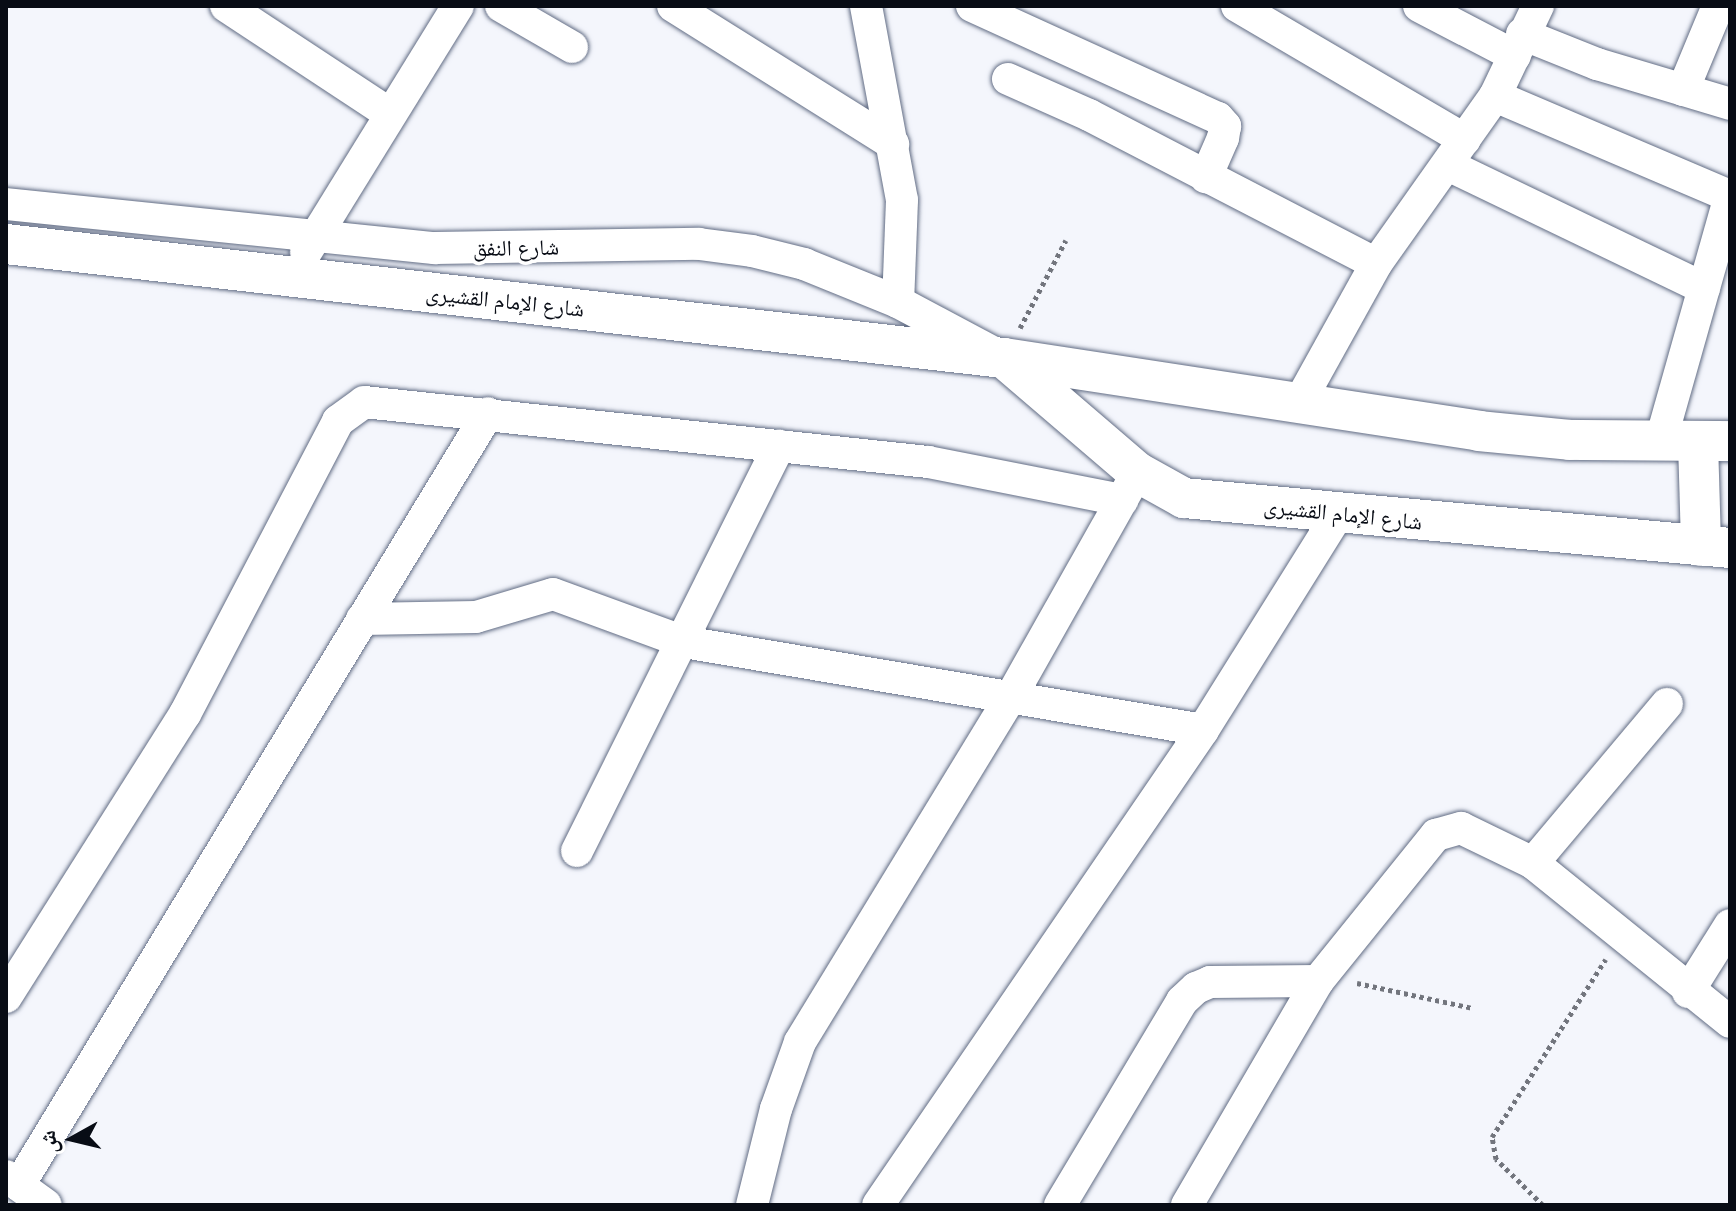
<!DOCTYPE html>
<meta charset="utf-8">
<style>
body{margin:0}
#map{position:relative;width:1736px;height:1211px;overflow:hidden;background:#f4f6fc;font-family:Raleway,"Noto Naskh Arabic",sans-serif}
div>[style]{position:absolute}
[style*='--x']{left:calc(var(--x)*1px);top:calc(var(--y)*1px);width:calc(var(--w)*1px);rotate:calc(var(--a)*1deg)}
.path>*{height:5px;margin-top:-2.5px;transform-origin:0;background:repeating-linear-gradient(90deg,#72757d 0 4px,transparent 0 8px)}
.roads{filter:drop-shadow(0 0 2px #616c84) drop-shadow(0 0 2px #616c84)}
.minor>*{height:32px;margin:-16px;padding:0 16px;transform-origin:16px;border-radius:16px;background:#fff}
.tertiary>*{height:40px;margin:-20px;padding:0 20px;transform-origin:20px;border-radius:20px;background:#fff}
span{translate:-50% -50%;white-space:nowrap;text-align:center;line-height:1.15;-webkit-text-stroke:7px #fff;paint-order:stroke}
.street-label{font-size:22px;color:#080c15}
.frame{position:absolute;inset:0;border:8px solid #080c15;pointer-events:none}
.north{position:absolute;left:32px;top:1099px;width:80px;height:80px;-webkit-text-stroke:6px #fff;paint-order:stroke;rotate:262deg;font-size:22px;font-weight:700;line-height:32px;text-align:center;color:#080c15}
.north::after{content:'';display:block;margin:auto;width:28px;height:36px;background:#080c15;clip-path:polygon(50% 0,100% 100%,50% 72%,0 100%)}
</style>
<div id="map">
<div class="path">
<i style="--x:1020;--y:328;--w:99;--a:-62.4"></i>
<i style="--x:1357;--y:983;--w:119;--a:12.2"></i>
<i style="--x:1543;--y:1205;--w:66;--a:-135.6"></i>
<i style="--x:1496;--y:1159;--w:22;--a:-100"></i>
<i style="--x:1492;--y:1137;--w:211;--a:-57.4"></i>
</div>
<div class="roads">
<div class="minor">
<i style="--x:226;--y:6;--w:196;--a:33.4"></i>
<i style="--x:501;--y:6;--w:82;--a:30"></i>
<i style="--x:673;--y:6;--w:260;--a:32.1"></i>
<i style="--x:866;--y:6;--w:197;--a:79.5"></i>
<i style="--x:902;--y:200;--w:102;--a:92.2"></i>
<i style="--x:972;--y:6;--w:270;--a:24.5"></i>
<i style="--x:1218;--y:118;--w:11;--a:49"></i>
<i style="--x:1225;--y:126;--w:12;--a:99"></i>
<i style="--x:1223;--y:138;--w:43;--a:113.6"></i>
<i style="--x:1237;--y:6;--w:264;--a:30.4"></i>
<i style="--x:1419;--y:6;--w:108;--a:27.5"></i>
<i style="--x:1522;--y:34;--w:81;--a:21.8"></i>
<i style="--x:1597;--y:64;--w:139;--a:16.7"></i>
<i style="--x:1008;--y:79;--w:89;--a:24"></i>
<i style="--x:1089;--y:115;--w:323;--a:27.4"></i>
<i style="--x:1683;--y:90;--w:91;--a:-67.4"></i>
<i style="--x:1495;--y:96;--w:255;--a:23.1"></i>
<i style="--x:1730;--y:196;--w:257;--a:105.8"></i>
<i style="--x:1448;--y:165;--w:284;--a:25.7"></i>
<i style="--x:6;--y:204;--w:431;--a:5.9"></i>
<i style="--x:435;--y:248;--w:264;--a:-0.9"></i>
<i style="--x:699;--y:244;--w:53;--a:7.5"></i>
<i style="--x:752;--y:251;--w:54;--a:14"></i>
<i style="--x:804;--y:264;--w:101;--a:22"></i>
<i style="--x:898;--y:302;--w:109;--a:28"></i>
<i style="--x:306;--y:252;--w:289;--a:-58.3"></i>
<i style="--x:1299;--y:403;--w:159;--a:-61"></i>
<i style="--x:1376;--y:264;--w:206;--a:-54.7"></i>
<i style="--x:1495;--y:96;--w:100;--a:-64.5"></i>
<i style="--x:362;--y:619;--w:114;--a:-1"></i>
<i style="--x:476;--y:617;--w:80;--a:-16.6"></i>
<i style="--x:553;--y:594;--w:140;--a:20.1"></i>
<i style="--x:684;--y:642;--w:526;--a:9.62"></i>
<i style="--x:577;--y:851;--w:453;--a:-63.5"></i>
<i style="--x:1533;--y:863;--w:208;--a:-49.9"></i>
<i style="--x:1688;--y:992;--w:79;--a:-57.9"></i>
<i style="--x:6;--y:997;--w:335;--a:-57.7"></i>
<i style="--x:185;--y:714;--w:331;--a:-62.4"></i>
<i style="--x:338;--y:421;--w:32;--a:-36"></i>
<i style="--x:364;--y:402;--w:567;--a:6.07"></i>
<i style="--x:928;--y:462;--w:198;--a:11.1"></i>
<i style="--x:6;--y:1176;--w:49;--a:35.9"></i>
<i style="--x:19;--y:1185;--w:903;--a:-58.72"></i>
<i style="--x:752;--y:1205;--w:99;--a:-76"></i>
<i style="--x:776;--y:1109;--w:71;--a:-70.3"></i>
<i style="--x:800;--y:1042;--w:407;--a:-58.6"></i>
<i style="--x:1012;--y:695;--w:244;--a:-60.6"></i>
<i style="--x:878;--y:1205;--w:576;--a:-55.62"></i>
<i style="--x:1203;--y:730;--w:255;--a:-58"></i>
<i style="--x:1060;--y:1205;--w:238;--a:-59.1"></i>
<i style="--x:1182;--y:1001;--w:19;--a:-43"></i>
<i style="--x:1196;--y:988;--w:15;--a:-23"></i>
<i style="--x:1210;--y:982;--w:108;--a:-0.5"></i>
<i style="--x:1187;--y:1205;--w:259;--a:-59.7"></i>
<i style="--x:1318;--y:981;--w:188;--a:-51.1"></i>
<i style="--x:1436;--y:835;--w:26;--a:-16"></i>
<i style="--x:1461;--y:828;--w:80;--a:25.9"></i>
<i style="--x:1533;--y:863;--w:253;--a:38.9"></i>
</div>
<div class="tertiary">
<i style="--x:6;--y:244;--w:1004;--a:6.52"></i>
<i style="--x:1004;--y:358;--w:481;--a:8.7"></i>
<i style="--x:1479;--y:431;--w:91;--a:5.6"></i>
<i style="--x:1570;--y:440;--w:160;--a:0.4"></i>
<i style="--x:1004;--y:358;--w:175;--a:40.6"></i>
<i style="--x:1137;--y:472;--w:54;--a:29"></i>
<i style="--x:1184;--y:498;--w:548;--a:5.23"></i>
<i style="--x:1698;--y:442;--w:104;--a:88.3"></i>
</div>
</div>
<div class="street-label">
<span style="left:516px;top:248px;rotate:-1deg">شارع النفق</span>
<span style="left:505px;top:301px;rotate:6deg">شارع الإمام القشيرى</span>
<span style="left:1343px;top:514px;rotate:6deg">شارع الإمام القشيرى</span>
</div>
<div class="frame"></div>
<div class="north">ش</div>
</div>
